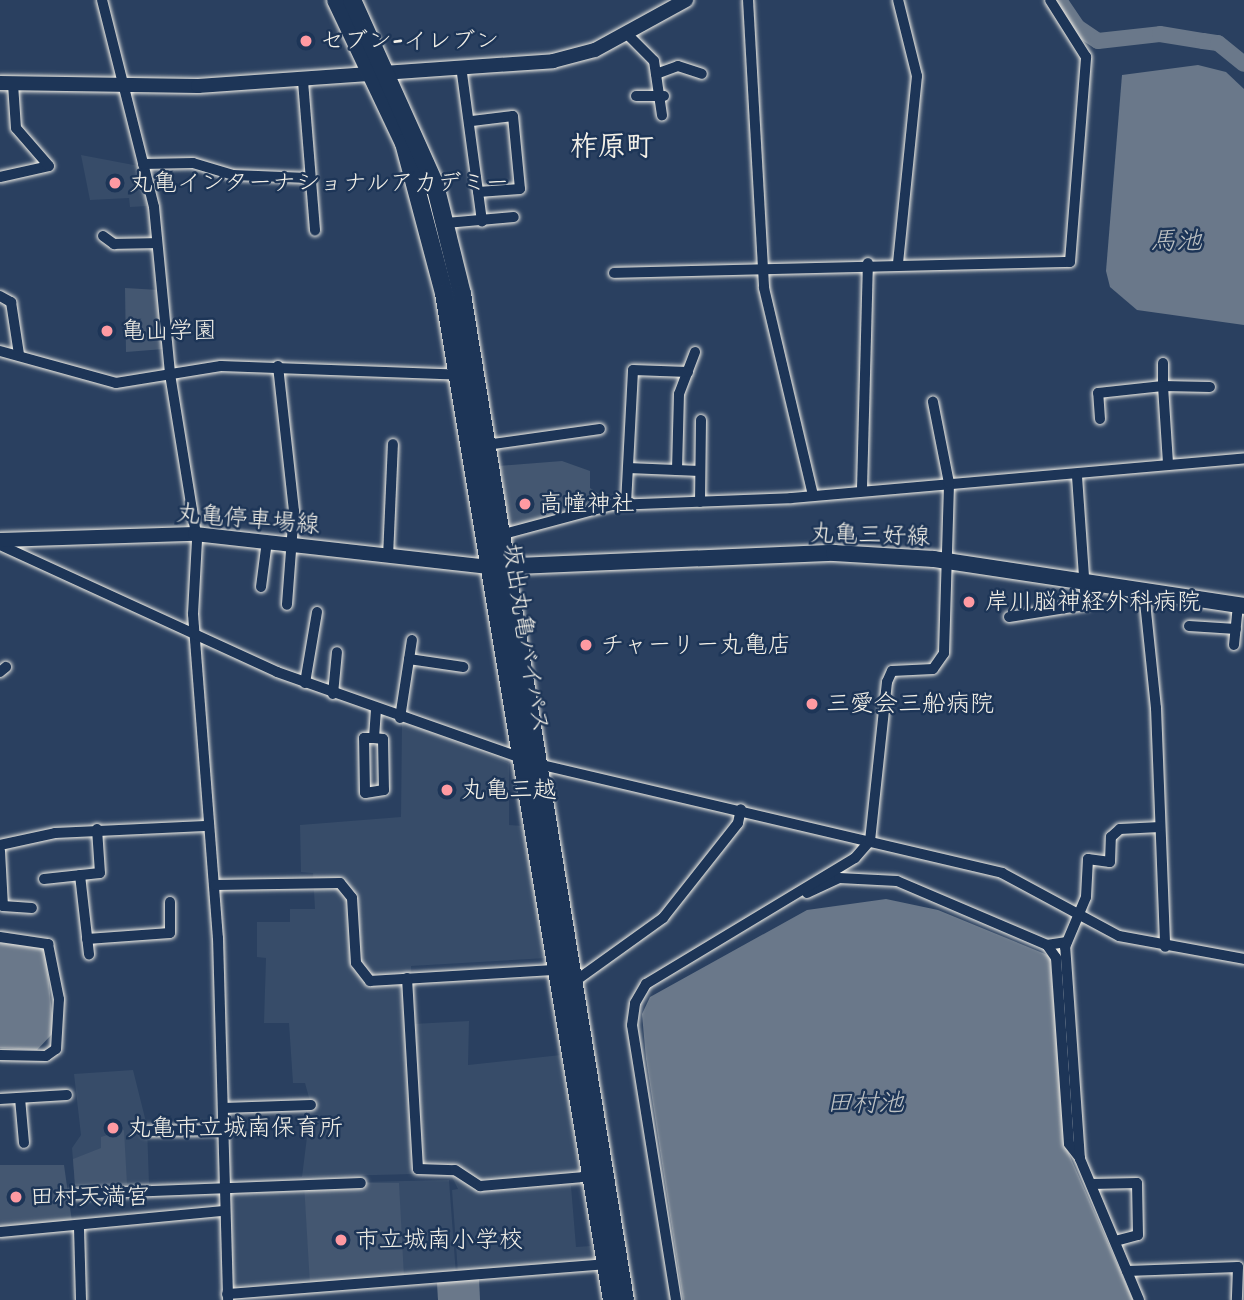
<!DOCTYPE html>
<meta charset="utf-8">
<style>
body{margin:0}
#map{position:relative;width:1244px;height:1300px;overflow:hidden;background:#2a4060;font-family:Sriracha,"Klee One",sans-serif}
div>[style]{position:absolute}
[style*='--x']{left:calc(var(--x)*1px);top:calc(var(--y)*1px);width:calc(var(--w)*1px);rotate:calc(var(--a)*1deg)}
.built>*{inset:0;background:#374c69}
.green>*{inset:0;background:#445771}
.water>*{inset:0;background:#6a788a}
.river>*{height:16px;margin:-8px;padding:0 8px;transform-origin:8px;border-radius:8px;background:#6a788a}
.roads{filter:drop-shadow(0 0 2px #f4f1e8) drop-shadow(0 0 2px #f4f1e8)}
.street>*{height:10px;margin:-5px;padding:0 5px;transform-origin:5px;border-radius:5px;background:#1d3557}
.secondary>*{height:14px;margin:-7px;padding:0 7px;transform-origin:7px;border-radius:7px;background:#1d3557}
.primary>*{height:16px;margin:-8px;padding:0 8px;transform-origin:8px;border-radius:8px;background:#1d3557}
.highway>*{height:18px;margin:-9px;padding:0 9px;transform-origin:9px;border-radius:9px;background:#1d3557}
.dots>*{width:19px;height:19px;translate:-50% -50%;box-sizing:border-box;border:4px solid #1d3557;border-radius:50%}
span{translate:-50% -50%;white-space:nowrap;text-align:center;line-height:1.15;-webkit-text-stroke:5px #1d3557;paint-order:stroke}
.poi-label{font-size:24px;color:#f4f1e8}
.left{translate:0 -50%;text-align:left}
.street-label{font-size:24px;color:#f4f1e8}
.water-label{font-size:26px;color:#bdc1c2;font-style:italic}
.quarter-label{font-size:28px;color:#f4f1e8;font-weight:700}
</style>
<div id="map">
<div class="built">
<i style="clip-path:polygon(81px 155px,139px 166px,148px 206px,130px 207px,129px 198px,90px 200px)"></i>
<i style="clip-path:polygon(402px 721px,509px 763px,509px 825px,523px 826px,547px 958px,411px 966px,413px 1024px,469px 1021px,468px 1065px,561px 1055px,582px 1184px,571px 1186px,576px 1247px,591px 1246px,594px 1258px,583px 1263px,458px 1273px,452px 1190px,458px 1189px,450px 1173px,302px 1177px,311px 1105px,305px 1083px,293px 1083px,289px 1023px,264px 1023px,266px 958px,257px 957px,257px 922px,290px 922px,290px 909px,315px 909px,313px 873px,301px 872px,300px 825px,401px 817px)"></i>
<i style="clip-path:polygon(133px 1070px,147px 1126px,149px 1184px,75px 1185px,72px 1148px,81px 1135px,74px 1074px)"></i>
<i style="clip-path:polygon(449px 1180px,456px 1275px,479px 1279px,480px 1300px,438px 1300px,437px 1282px,453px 1280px,231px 1286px,228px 1185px)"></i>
</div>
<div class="green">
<i style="clip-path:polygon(125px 288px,159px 290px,164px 349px,126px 352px)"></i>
<i style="clip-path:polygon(562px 461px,590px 471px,590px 488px,604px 497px,604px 504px,508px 529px,498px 466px)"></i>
<i style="clip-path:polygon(124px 1130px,127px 1184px,75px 1185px,73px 1159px,101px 1148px,101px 1137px)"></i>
<i style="clip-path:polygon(0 1165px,64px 1165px,72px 1222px,0 1226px)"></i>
<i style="clip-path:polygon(304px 1183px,399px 1183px,404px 1277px,310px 1285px)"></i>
</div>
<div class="water">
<i style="clip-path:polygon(1198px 65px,1226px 72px,1244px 89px,1244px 325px,1137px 310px,1110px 287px,1106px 271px,1122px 75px)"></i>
<i style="clip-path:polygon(886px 899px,938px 910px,1050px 956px,1066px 1147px,1133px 1300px,683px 1300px,646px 1059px,642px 1014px,650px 997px,807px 910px)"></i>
<i style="clip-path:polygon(0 943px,45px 946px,54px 1032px,37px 1050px,0 1048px)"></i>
<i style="clip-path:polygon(479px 1279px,480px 1300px,438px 1300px,437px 1282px)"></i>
</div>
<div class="river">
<i style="--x:1059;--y:0;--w:32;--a:56"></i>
<i style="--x:1077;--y:27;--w:25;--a:34"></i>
<i style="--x:1098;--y:41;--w:62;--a:-6.4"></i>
<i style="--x:1160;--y:34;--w:44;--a:9.2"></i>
<i style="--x:1203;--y:41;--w:15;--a:8"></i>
<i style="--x:1218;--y:43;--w:33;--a:39"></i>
</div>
<div class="roads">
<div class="street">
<i style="--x:102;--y:0;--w:213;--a:75.9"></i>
<i style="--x:154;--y:207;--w:168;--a:84.5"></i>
<i style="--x:170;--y:374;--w:168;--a:80.8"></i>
<i style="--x:197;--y:540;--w:74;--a:93.1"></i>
<i style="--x:193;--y:614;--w:325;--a:85.6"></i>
<i style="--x:218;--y:938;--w:362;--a:88.4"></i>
<i style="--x:748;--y:0;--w:288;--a:86.8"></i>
<i style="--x:764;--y:288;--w:213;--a:76.7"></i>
<i style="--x:627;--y:34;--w:38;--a:45"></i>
<i style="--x:654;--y:61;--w:55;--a:81.6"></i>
<i style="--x:461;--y:66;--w:157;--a:82.3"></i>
<i style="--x:656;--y:74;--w:23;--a:-20"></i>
<i style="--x:678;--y:66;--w:25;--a:18"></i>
<i style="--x:303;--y:81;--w:150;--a:85.4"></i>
<i style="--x:636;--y:96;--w:28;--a:0"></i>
<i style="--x:472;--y:121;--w:41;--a:-7"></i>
<i style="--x:513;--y:116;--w:73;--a:84.5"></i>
<i style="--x:520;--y:189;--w:42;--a:175.9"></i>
<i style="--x:143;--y:164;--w:50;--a:-1.1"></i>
<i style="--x:193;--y:163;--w:42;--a:16.7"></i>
<i style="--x:233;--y:175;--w:75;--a:2.3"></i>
<i style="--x:0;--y:177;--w:50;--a:-12.7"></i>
<i style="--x:49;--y:166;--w:50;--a:-131"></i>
<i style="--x:16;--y:128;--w:44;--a:-93.9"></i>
<i style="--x:446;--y:223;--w:68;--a:-5"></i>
<i style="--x:103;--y:236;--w:14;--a:36"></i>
<i style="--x:114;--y:244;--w:43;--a:-1.3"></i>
<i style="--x:898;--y:263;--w:188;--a:-84.2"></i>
<i style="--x:917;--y:76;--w:78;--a:-104"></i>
<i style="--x:614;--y:273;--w:456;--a:-1.4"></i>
<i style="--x:1070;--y:262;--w:206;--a:-85.5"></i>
<i style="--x:1086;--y:57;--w:67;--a:-122.3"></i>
<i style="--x:0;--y:296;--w:13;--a:29"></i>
<i style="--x:11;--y:302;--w:53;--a:81.3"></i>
<i style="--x:0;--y:351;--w:120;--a:15.4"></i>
<i style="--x:116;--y:383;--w:106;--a:-9.2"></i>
<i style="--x:221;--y:366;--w:240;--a:2.1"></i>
<i style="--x:1163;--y:363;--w:23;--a:90"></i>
<i style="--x:1163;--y:386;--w:47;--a:1.2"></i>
<i style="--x:278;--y:366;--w:146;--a:83.7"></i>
<i style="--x:294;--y:511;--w:94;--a:94.3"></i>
<i style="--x:1100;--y:419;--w:26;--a:-94"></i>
<i style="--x:1098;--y:393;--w:65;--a:-6.1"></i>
<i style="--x:1163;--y:386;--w:78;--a:86.3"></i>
<i style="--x:486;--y:445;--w:115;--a:-8"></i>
<i style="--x:628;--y:468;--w:72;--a:2.4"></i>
<i style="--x:677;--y:470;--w:76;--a:-88.5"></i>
<i style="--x:679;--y:394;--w:45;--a:-69.1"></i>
<i style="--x:862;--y:489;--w:226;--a:-88.5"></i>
<i style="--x:700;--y:502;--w:82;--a:-89.3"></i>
<i style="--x:626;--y:504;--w:134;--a:-87"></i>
<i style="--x:633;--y:370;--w:55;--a:2.1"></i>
<i style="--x:500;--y:535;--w:116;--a:-15"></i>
<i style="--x:612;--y:505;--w:179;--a:-2.2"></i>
<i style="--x:791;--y:498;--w:455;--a:-5"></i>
<i style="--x:0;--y:545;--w:305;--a:24.6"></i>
<i style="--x:277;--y:672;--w:262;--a:19.4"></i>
<i style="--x:388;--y:557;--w:113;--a:-87.5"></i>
<i style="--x:261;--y:587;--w:46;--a:-82.6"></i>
<i style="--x:1144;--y:592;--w:117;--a:84.1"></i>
<i style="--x:1156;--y:708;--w:239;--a:87.8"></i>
<i style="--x:1009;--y:617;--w:78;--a:-8.9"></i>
<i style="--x:1086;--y:605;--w:130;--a:-94"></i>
<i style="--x:1189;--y:626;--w:47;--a:3.7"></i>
<i style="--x:1234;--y:645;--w:40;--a:-84.3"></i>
<i style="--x:409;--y:659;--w:55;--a:8.4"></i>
<i style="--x:0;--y:672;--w:8;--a:-40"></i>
<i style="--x:305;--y:683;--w:72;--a:-80.4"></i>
<i style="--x:333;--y:694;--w:42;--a:-84.6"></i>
<i style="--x:400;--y:718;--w:79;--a:-81.3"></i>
<i style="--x:374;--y:738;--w:9;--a:6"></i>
<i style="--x:383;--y:739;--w:51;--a:88.9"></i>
<i style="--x:384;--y:790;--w:19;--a:171"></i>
<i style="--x:365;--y:793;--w:55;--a:-91"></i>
<i style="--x:364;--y:738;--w:10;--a:0"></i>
<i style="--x:374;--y:738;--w:28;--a:-86"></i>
<i style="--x:538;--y:764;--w:477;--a:13.2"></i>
<i style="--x:1002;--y:873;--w:133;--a:28.3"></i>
<i style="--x:1119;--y:936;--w:127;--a:10.4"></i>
<i style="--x:0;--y:845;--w:56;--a:-12.3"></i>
<i style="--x:55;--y:833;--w:150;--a:-2.7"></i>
<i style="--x:0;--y:851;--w:55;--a:86.9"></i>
<i style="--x:3;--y:906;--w:29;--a:4"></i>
<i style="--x:80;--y:875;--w:80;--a:83.5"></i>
<i style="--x:44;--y:879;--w:56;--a:-6.1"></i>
<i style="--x:100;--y:873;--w:44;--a:-93.9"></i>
<i style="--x:215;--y:885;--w:125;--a:-0.9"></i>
<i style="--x:340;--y:883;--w:19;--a:51"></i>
<i style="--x:352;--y:898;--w:65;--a:86.5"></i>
<i style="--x:356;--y:963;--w:23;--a:52"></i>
<i style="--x:370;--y:981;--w:187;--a:-3.4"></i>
<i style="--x:807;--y:893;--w:35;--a:-25"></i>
<i style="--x:839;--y:878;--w:58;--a:3"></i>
<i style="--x:897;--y:881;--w:163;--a:23.1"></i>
<i style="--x:1047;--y:945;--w:20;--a:-9"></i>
<i style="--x:0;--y:937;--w:49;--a:8.3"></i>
<i style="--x:48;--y:944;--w:56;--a:78.7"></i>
<i style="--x:59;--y:999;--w:50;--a:93.4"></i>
<i style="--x:56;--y:1049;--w:12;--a:145"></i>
<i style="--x:46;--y:1056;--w:46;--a:-178.8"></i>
<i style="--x:87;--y:939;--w:83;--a:-4.1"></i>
<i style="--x:170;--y:933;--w:31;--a:-90"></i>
<i style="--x:1047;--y:945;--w:16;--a:55"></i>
<i style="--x:1056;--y:958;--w:186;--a:86"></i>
<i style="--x:1069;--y:1144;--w:18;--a:52"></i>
<i style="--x:407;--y:978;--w:191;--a:86.7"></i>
<i style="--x:418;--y:1169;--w:37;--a:2"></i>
<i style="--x:455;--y:1170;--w:30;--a:33"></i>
<i style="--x:480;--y:1186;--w:114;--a:-5"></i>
<i style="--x:574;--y:982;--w:110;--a:-35.7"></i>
<i style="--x:663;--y:918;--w:121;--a:-51.7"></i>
<i style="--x:738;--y:823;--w:14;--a:-78"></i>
<i style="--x:20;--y:1098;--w:45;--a:84.9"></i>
<i style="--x:0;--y:1099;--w:67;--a:-3.4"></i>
<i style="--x:223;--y:1108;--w:88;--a:-2"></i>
<i style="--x:147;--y:1131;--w:75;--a:-0.8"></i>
<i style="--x:1091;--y:1184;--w:46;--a:-1.2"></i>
<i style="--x:1137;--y:1183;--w:52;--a:88.9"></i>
<i style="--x:1138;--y:1235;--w:23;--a:165"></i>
<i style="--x:75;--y:1194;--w:286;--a:-2.2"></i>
<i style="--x:79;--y:1228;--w:72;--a:88.4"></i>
<i style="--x:0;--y:1232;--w:225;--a:-5.4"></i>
<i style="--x:1127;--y:1271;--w:111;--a:-2.1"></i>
<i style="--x:1238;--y:1267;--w:33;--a:92"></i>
<i style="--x:227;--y:1294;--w:380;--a:-4.5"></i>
<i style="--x:676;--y:1300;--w:278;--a:-99.1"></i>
<i style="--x:632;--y:1025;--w:22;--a:-82"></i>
<i style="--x:635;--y:1003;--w:22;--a:-60"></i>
<i style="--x:646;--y:984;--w:244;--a:-31.1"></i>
<i style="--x:855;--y:858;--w:23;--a:-49"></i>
<i style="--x:870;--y:841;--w:160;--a:-83.9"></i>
<i style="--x:887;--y:682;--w:12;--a:-66"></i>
<i style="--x:892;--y:671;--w:41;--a:-2.8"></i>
<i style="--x:933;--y:669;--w:19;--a:-55"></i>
<i style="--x:944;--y:653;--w:170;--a:-88.3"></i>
<i style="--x:949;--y:483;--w:83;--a:-101.2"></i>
<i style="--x:1139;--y:1300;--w:153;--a:-112.7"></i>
<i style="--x:1080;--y:1159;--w:213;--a:-94"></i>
<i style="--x:1065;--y:947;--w:54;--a:-67.2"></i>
<i style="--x:1086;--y:897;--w:38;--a:-87"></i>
<i style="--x:1088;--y:859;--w:22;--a:8"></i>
<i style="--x:1110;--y:862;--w:25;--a:-88"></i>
<i style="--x:1111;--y:837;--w:12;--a:-42"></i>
<i style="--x:1120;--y:829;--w:40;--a:-2.9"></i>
</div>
<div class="secondary">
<i style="--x:0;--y:83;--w:198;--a:0.9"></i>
<i style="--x:198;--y:86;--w:356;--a:-4"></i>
<i style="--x:553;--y:61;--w:43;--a:-14.7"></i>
<i style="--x:595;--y:50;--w:104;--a:-28.8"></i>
<i style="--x:0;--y:540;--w:195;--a:-1.8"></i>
<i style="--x:195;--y:534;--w:298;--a:6.4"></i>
</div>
<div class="primary">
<i style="--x:493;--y:567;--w:341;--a:-2.4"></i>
<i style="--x:834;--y:553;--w:100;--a:3.4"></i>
<i style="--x:934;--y:559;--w:314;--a:8.6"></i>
</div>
<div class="highway">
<i style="--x:336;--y:0;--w:158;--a:64.6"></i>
<i style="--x:404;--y:143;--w:155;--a:75.1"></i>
<i style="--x:444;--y:293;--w:1021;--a:80.53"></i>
<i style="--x:352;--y:0;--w:203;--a:65.8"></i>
<i style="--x:435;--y:185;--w:112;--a:76.1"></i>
<i style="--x:462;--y:294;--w:1019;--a:80.8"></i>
</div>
</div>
<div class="dots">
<i style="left:306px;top:41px;background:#ff9aa2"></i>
<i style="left:115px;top:183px;background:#ff9aa2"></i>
<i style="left:107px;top:331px;background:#ff9aa2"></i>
<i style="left:525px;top:504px;background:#ff9aa2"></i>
<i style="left:969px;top:602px;background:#ff9aa2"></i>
<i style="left:586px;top:645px;background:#ff9aa2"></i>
<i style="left:812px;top:704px;background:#ff9aa2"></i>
<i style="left:447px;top:790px;background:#ff9aa2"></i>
<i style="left:113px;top:1128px;background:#ff9aa2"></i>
<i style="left:16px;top:1197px;background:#ff9aa2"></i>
<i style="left:341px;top:1240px;background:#ff9aa2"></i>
</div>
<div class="poi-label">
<span class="left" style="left:320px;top:41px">セブン-イレブン</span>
<span class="left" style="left:129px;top:183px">丸亀インターナショナルアカデミー</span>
<span class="left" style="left:121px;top:331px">亀山学園</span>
<span class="left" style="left:539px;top:504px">高幢神社</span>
<span class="left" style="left:985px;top:602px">岸川脳神経外科病院</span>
<span class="left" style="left:600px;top:645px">チャーリー丸亀店</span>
<span class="left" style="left:826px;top:704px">三愛会三船病院</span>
<span class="left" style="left:461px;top:790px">丸亀三越</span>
<span class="left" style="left:127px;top:1128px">丸亀市立城南保育所</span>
<span class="left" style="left:30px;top:1197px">田村天満宮</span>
<span class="left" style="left:355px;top:1240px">市立城南小学校</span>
</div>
<div class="street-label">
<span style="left:248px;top:519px;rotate:5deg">丸亀停車場線</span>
<span style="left:870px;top:535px;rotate:2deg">丸亀三好線</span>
<span style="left:526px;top:638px;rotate:81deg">坂出丸亀バイパス</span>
</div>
<div class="water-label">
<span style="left:1176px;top:241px">馬池</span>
<span style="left:865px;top:1103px">田村池</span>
</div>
<div class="quarter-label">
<span style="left:612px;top:146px">柞原町</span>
</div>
</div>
